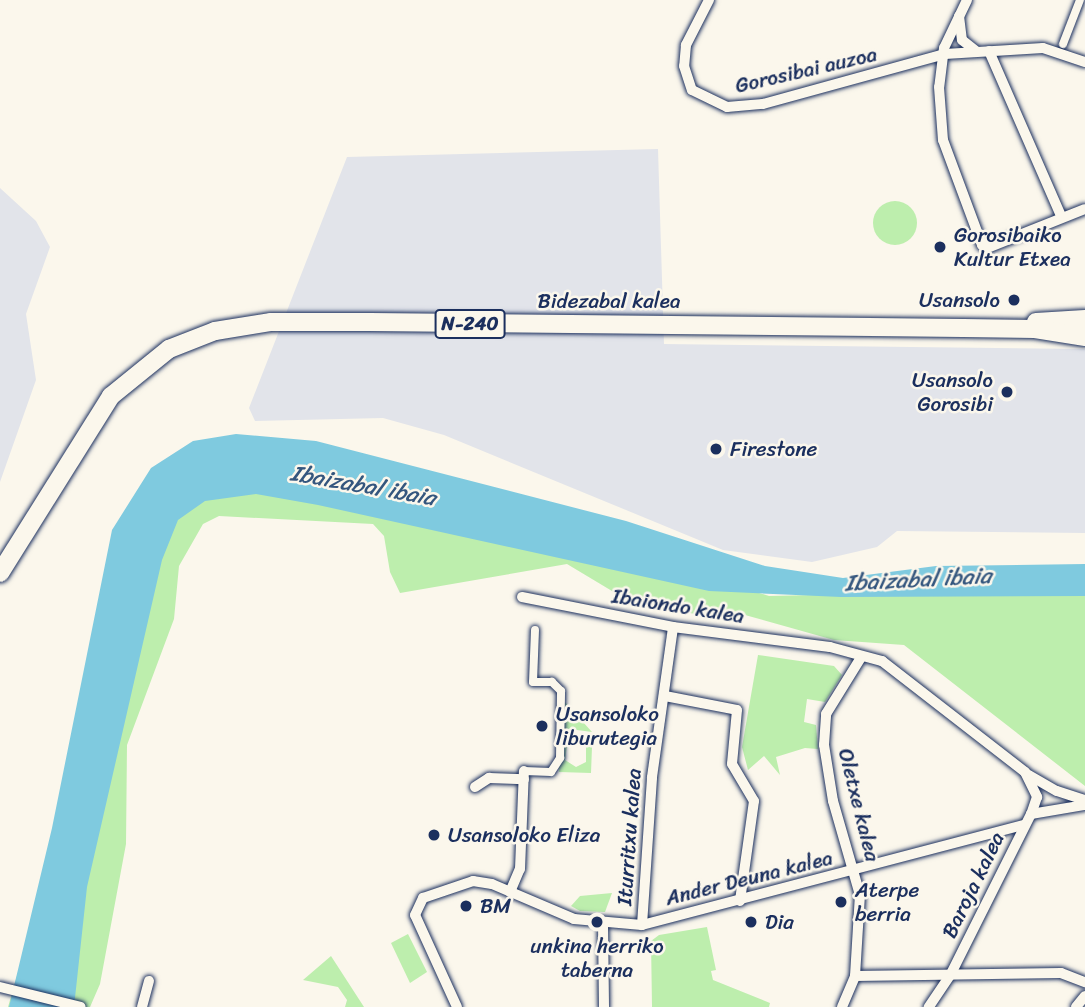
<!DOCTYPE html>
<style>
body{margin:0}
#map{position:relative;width:1085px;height:1007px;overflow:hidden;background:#fbf7ec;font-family:Sriracha,sans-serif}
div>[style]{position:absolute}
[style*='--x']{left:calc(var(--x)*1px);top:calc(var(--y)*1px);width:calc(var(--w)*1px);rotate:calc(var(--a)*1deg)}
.built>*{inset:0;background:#e2e4ea}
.green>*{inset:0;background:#bdeead}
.round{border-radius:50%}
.water>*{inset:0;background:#7fcadf}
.roads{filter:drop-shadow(0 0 2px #1b2f5e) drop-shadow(0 0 2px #1b2f5e)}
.pedestrian>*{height:8px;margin:-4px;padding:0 4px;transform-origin:4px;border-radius:4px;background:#fbf7ec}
.minor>*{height:10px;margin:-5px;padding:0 5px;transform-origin:5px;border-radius:5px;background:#fbf7ec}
.trunk>*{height:18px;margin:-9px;padding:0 9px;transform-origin:9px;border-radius:9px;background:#fbf7ec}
.dots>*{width:19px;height:19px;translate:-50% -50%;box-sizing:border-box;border:4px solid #fbf7ec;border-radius:50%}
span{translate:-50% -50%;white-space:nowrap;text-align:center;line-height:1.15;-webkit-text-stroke:5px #fbf7ec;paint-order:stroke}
.shield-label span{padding:2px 5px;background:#fbf7ec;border:2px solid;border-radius:5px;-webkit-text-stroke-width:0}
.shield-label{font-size:19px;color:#1b2f5e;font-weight:700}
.street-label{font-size:21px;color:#1b2f5e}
.poi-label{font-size:21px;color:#1b2f5e}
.left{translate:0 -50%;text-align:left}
.right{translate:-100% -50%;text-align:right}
.water-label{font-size:23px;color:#34567e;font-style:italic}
</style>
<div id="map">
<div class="built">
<i style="clip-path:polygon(658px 149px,664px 344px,1085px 349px,1085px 533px,897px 531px,877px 547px,812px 562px,723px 550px,444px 435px,383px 418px,255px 421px,249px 408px,347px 157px)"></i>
<i style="clip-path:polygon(0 188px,36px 221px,50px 247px,26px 314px,36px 380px,0 482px)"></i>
</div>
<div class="green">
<i class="round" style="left:873px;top:201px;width:44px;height:44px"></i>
<i style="clip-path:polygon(151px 477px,400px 481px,769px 596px,1085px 589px,1085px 786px,904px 645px,834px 640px,745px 615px,698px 615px,617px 594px,567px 564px,400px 593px,390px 572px,384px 536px,373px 524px,219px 516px,203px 524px,179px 566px,174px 619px,127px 745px,126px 844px,100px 984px,90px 1007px,8px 1007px,76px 770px)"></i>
<i style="clip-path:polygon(758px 655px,834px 666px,842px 675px,825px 702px,807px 699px,804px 722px,816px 725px,818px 749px,805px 748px,776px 757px,780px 775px,764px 756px,748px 770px,742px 747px)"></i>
<i style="clip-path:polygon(564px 701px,592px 732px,562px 728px)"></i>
<i style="clip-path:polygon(560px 745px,567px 746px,565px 760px,576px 767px,586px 762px,586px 746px,592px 747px,591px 773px,559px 772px)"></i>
<i style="clip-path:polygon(612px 893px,605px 912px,580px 911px,571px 906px,580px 896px)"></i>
<i style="clip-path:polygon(707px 927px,716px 970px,711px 971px,713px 980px,770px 1003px,769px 1007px,652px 1007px,651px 941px,659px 935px)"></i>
<i style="clip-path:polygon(408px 934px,427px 972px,410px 983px,391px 943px)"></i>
<i style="clip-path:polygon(331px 956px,364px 1007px,345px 1007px,347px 1000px,338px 987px,303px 980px)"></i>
</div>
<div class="water">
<i style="clip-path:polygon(236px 434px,316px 441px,626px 521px,765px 566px,843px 578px,936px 566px,1085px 564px,1085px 596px,841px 597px,709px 591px,318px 505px,256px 494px,205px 501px,178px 520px,162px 560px,87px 887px,74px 1007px,9px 1007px,52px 828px,112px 530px,151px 468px,193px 441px)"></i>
</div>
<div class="roads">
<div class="pedestrian">
<i style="--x:1063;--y:44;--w:47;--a:-68.9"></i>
<i style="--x:524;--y:771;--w:27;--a:2"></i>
<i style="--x:551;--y:772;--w:17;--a:-57"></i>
<i style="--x:560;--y:758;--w:67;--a:-89.1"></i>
<i style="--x:561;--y:691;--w:13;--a:-135"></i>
<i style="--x:552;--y:682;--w:19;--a:180"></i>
<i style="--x:533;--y:682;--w:52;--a:-87.8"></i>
</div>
<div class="minor">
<i style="--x:709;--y:0;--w:51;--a:117.1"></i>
<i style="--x:686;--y:45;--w:21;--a:95"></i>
<i style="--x:684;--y:66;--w:25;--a:72"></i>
<i style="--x:692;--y:90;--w:39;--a:26"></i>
<i style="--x:727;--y:107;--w:36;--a:-5"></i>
<i style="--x:763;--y:104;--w:189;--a:-15.4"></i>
<i style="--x:945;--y:54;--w:98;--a:-3.5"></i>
<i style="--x:1043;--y:48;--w:44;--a:18.4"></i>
<i style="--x:967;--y:0;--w:53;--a:115.6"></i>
<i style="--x:944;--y:48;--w:39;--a:97"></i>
<i style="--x:939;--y:87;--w:53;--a:85.7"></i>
<i style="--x:943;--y:140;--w:112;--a:69.6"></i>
<i style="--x:982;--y:245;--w:6;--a:31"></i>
<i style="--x:987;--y:248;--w:105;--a:-21.7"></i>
<i style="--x:959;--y:16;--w:24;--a:83"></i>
<i style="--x:962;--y:40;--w:18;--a:38"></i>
<i style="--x:989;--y:51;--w:180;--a:66.4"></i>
<i style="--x:522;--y:597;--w:154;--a:11.2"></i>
<i style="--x:673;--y:627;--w:158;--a:7.3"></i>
<i style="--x:830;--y:647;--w:54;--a:15.1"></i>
<i style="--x:882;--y:661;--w:181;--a:37.8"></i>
<i style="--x:1025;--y:772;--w:28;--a:64"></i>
<i style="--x:1037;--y:797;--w:18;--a:109"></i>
<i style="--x:1031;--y:814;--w:179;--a:116.6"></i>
<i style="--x:951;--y:974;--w:40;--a:124"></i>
<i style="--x:665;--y:696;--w:73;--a:11"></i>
<i style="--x:737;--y:710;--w:54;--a:95.3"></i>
<i style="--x:732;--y:764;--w:43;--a:59.3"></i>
<i style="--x:754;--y:801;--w:101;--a:98"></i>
<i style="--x:1027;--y:774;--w:34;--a:30"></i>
<i style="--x:1057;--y:791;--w:29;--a:18"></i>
<i style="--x:475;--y:787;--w:17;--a:-33"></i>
<i style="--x:489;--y:778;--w:35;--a:2"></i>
<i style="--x:1031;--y:814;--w:55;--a:-9.5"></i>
<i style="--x:510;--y:892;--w:25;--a:-67"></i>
<i style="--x:520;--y:869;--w:98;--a:-87.7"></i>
<i style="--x:603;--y:924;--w:83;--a:89.3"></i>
<i style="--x:642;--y:925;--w:148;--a:-86.1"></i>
<i style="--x:652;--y:777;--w:151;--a:-82"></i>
<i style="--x:855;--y:976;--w:206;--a:-0.8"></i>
<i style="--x:1061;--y:973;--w:26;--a:21"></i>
<i style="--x:0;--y:987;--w:83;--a:13.9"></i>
<i style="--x:142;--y:1007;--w:27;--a:-75"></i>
<i style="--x:457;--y:1007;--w:101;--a:-114.5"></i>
<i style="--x:415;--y:915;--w:19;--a:-65"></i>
<i style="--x:423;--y:898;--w:53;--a:-18.8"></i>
<i style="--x:473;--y:881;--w:19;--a:9"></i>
<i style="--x:492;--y:884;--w:89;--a:23.1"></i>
<i style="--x:574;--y:919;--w:68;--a:5"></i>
<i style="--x:642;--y:925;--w:395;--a:-14.7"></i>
<i style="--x:842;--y:1007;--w:34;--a:-67"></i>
<i style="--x:855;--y:976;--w:81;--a:-86.5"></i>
<i style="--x:860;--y:895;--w:98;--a:-106"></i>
<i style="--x:833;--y:801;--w:57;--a:-99.1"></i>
<i style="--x:824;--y:745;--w:31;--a:-86"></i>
<i style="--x:826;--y:714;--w:68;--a:-58.2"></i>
<i style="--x:1076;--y:1007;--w:14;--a:-51"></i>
</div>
<div class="trunk">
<i style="--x:1036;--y:322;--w:49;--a:-3.5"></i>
<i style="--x:0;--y:573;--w:209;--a:-57.9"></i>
<i style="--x:111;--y:396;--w:75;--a:-39"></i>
<i style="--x:169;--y:349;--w:49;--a:-21.4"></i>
<i style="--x:215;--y:331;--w:57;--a:-9.1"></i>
<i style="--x:271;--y:322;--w:99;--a:0"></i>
<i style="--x:370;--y:322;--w:593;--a:0.58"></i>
<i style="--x:963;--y:328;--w:72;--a:0.8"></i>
<i style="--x:1035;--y:329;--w:51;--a:9.1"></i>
</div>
</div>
<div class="dots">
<i style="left:940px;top:247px;background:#1b2f5e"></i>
<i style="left:1014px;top:300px;background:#1b2f5e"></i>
<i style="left:1007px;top:392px;background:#1b2f5e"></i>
<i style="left:716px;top:449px;background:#1b2f5e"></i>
<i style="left:542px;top:726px;background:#1b2f5e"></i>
<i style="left:434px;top:835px;background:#1b2f5e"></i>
<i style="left:841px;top:902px;background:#1b2f5e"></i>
<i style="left:466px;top:906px;background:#1b2f5e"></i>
<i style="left:597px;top:922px;background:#1b2f5e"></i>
<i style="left:751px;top:922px;background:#1b2f5e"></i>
</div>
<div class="shield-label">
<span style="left:470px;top:324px">N-240</span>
</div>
<div class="street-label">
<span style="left:806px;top:70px;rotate:-13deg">Gorosibai auzoa</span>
<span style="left:609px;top:301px">Bidezabal kalea</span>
<span style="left:678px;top:606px;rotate:9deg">Ibaiondo kalea</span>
<span style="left:859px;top:805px;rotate:76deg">Oletxe kalea</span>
<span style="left:629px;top:837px;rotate:-86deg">Iturritxu kalea</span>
<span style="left:749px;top:878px;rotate:-14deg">Ander Deuna kalea</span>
<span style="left:973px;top:885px;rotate:-64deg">Baroja kalea</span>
</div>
<div class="poi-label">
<span class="left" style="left:954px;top:247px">Gorosibaiko<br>Kultur Etxea</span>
<span class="right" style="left:1000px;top:300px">Usansolo</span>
<span class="right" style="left:993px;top:392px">Usansolo<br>Gorosibi</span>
<span class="left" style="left:730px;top:449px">Firestone</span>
<span class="left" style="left:556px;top:726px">Usansoloko<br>liburutegia</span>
<span class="left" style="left:448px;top:835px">Usansoloko Eliza</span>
<span class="left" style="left:855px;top:902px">Aterpe<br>berria</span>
<span class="left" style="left:480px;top:906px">BM</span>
<span class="left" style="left:765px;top:922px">Dia</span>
<span style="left:597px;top:958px">unkina herriko<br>taberna</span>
</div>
<div class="water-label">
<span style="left:363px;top:486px;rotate:10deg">Ibaizabal ibaia</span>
<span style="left:918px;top:580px;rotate:-3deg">Ibaizabal ibaia</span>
</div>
</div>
